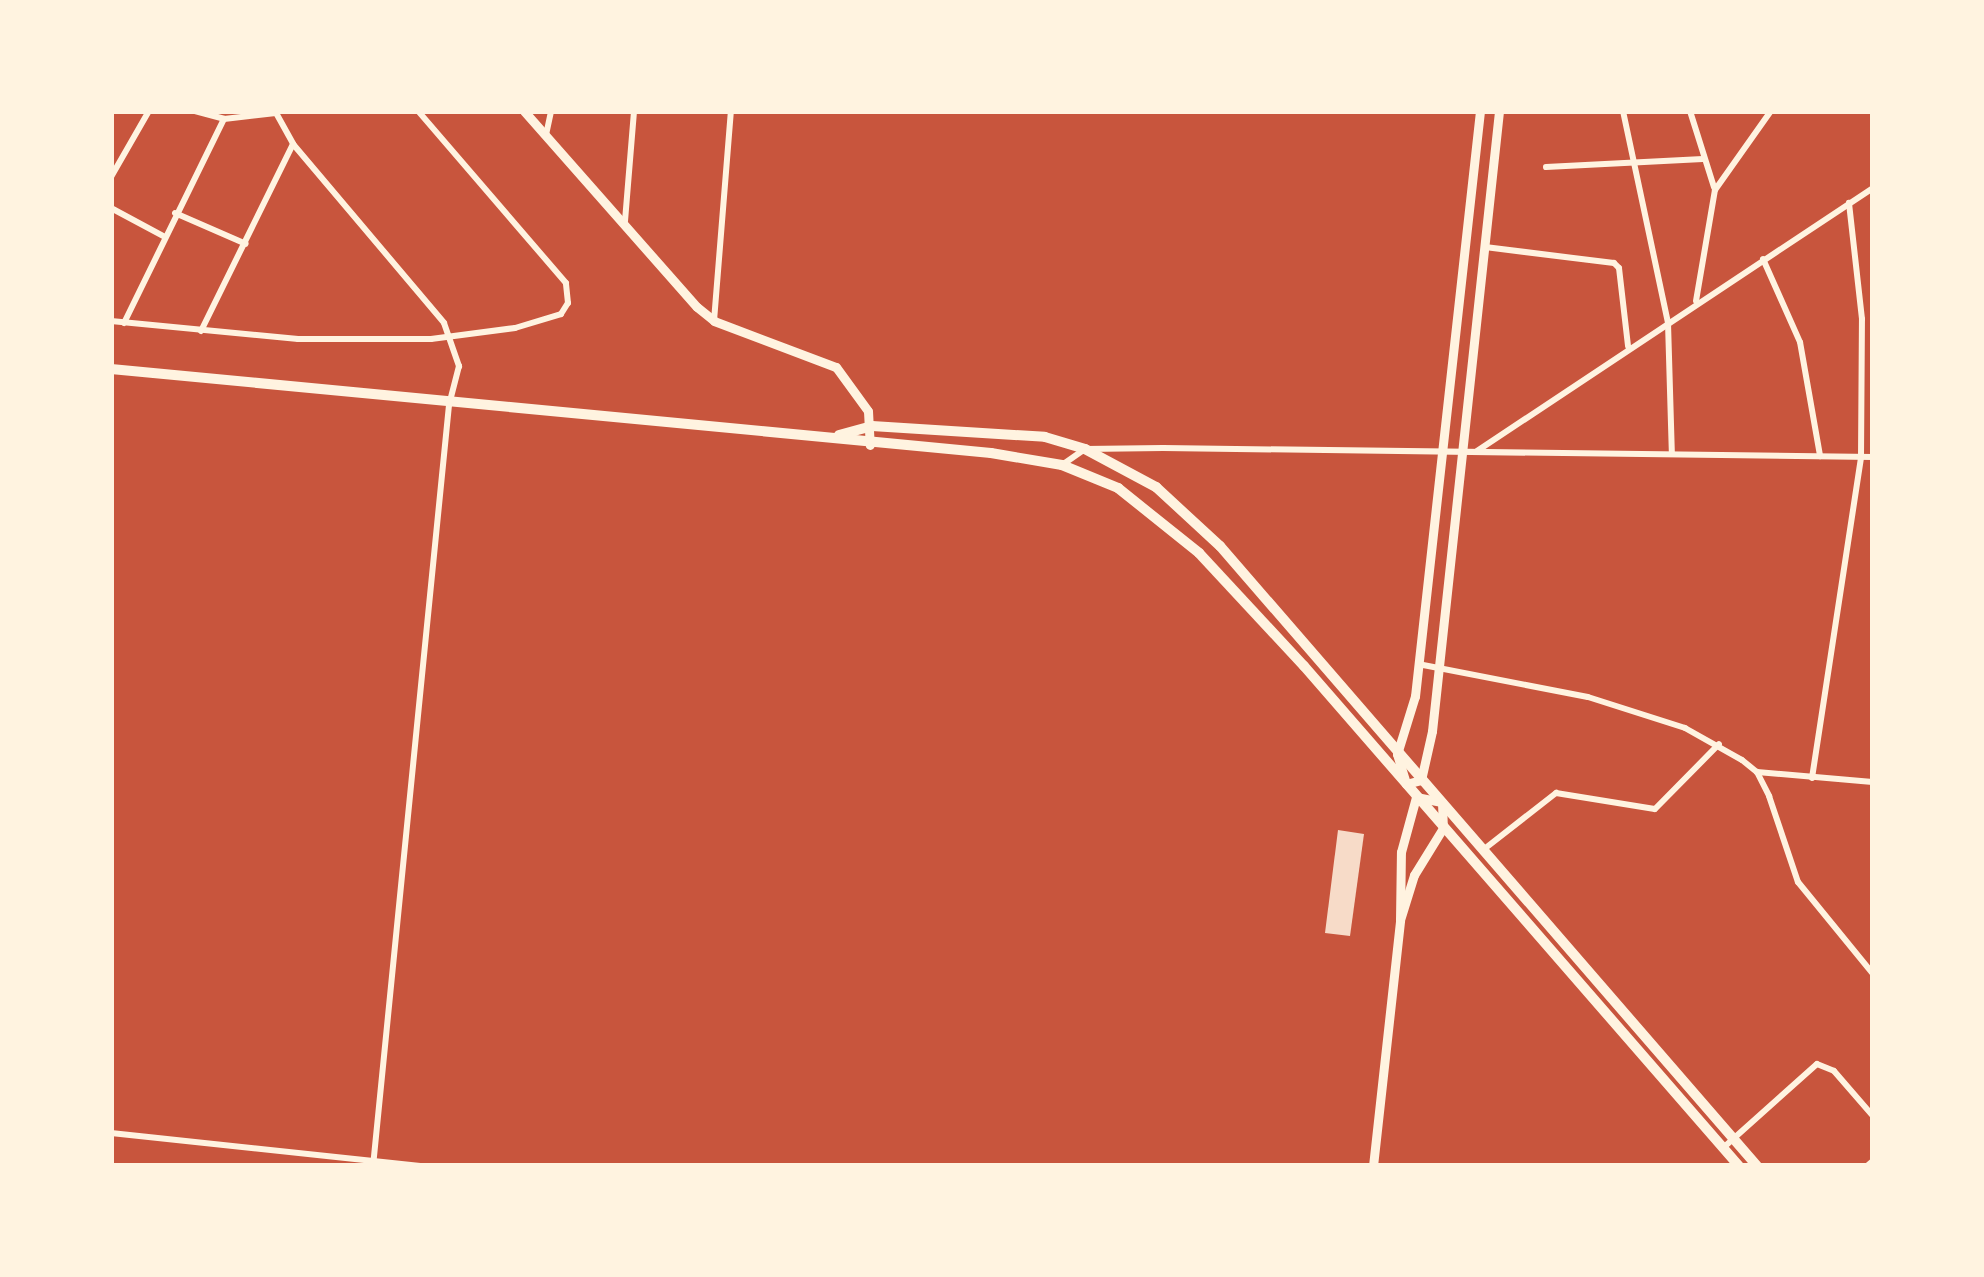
<!DOCTYPE html>
<style>
body{margin:0}
#map{position:relative;width:1984px;height:1277px;overflow:hidden;background:#c8553d;font-family:"Playfair Display",serif}
div>[style]{position:absolute}
[style*='--x']{left:calc(var(--x)*1px);top:calc(var(--y)*1px);width:calc(var(--w)*1px);rotate:calc(var(--a)*1deg)}
.building>*{inset:0;background:#f7dbc8}
.minor>*{height:6px;margin:-3px;padding:0 3px;transform-origin:3px;border-radius:3px;background:#fff3e0}
.tertiary>*{height:9px;margin:-4.5px;padding:0 4.5px;transform-origin:4.5px;border-radius:4.5px;background:#fff3e0}
.primary>*{height:10px;margin:-5px;padding:0 5px;transform-origin:5px;border-radius:5px;background:#fff3e0}
span{translate:-50% -50%;white-space:nowrap;text-align:center;line-height:1.15;-webkit-text-stroke:12px #fff3e0;paint-order:stroke}
.frame{position:absolute;inset:0;border:114px solid #fff3e0;pointer-events:none}
</style>
<div id="map">
<div class="building">
<i style="clip-path:polygon(1338px 830px,1364px 834px,1350px 936px,1325px 933px)"></i>
</div>
<div class="minor">
<i style="--x:195;--y:111;--w:30;--a:15"></i>
<i style="--x:224;--y:119;--w:52;--a:-6.6"></i>
<i style="--x:275;--y:111;--w:38;--a:61"></i>
<i style="--x:293;--y:144;--w:234;--a:49.8"></i>
<i style="--x:444;--y:323;--w:46;--a:70.8"></i>
<i style="--x:459;--y:366;--w:40;--a:104.4"></i>
<i style="--x:449;--y:405;--w:765;--a:95.7"></i>
<i style="--x:1623;--y:111;--w:217;--a:78"></i>
<i style="--x:1668;--y:323;--w:131;--a:88.3"></i>
<i style="--x:1690;--y:111;--w:80;--a:72.5"></i>
<i style="--x:546;--y:135;--w:25;--a:-78"></i>
<i style="--x:1546;--y:167;--w:157;--a:-2.9"></i>
<i style="--x:111;--y:177;--w:76;--a:-60.1"></i>
<i style="--x:111;--y:208;--w:59;--a:28.3"></i>
<i style="--x:175;--y:213;--w:77;--a:23.6"></i>
<i style="--x:625;--y:221;--w:110;--a:-85.3"></i>
<i style="--x:1485;--y:247;--w:130;--a:7.1"></i>
<i style="--x:1614;--y:263;--w:7;--a:45"></i>
<i style="--x:1619;--y:268;--w:79;--a:83.4"></i>
<i style="--x:1763;--y:259;--w:91;--a:66"></i>
<i style="--x:1800;--y:342;--w:116;--a:80"></i>
<i style="--x:1696;--y:301;--w:113;--a:-80.3"></i>
<i style="--x:1715;--y:190;--w:97;--a:-54.7"></i>
<i style="--x:111;--y:321;--w:188;--a:5.5"></i>
<i style="--x:298;--y:339;--w:133;--a:0"></i>
<i style="--x:431;--y:339;--w:85;--a:-7.5"></i>
<i style="--x:515;--y:328;--w:48;--a:-16.9"></i>
<i style="--x:561;--y:314;--w:13;--a:-58"></i>
<i style="--x:568;--y:303;--w:20;--a:-96"></i>
<i style="--x:566;--y:283;--w:227;--a:-130.7"></i>
<i style="--x:714;--y:321;--w:211;--a:-85.4"></i>
<i style="--x:124;--y:323;--w:227;--a:-63.9"></i>
<i style="--x:201;--y:331;--w:208;--a:-63.8"></i>
<i style="--x:1477;--y:451;--w:475;--a:-33.6"></i>
<i style="--x:1062;--y:465;--w:28;--a:-35"></i>
<i style="--x:1085;--y:449;--w:78;--a:-0.7"></i>
<i style="--x:1163;--y:448;--w:710;--a:0.73"></i>
<i style="--x:1418;--y:664;--w:173;--a:11"></i>
<i style="--x:1588;--y:697;--w:102;--a:17.7"></i>
<i style="--x:1685;--y:728;--w:65;--a:29.3"></i>
<i style="--x:1742;--y:760;--w:19;--a:39"></i>
<i style="--x:1757;--y:772;--w:27;--a:63"></i>
<i style="--x:1769;--y:796;--w:91;--a:71.4"></i>
<i style="--x:1798;--y:882;--w:119;--a:50.8"></i>
<i style="--x:1757;--y:772;--w:116;--a:4.9"></i>
<i style="--x:1812;--y:778;--w:325;--a:-81.3"></i>
<i style="--x:1861;--y:457;--w:138;--a:-89.6"></i>
<i style="--x:1862;--y:319;--w:117;--a:-96.4"></i>
<i style="--x:1483;--y:850;--w:93;--a:-38"></i>
<i style="--x:1556;--y:793;--w:100;--a:9.2"></i>
<i style="--x:1655;--y:809;--w:91;--a:-45.4"></i>
<i style="--x:111;--y:1133;--w:311;--a:6.1"></i>
<i style="--x:1723;--y:1148;--w:126;--a:-41.8"></i>
<i style="--x:1817;--y:1064;--w:18;--a:22"></i>
<i style="--x:1834;--y:1071;--w:60;--a:49.1"></i>
<i style="--x:1867;--y:1166;--w:8;--a:-40"></i>
</div>
<div class="tertiary">
<i style="--x:524;--y:111;--w:261;--a:48.6"></i>
<i style="--x:697;--y:307;--w:22;--a:39"></i>
<i style="--x:714;--y:321;--w:130;--a:20.7"></i>
<i style="--x:836;--y:367;--w:54;--a:54"></i>
<i style="--x:868;--y:411;--w:34;--a:87"></i>
<i style="--x:1480;--y:111;--w:589;--a:96.34"></i>
<i style="--x:1415;--y:696;--w:61;--a:107.2"></i>
<i style="--x:1397;--y:754;--w:31;--a:73"></i>
<i style="--x:1406;--y:784;--w:16;--a:-15"></i>
<i style="--x:1421;--y:780;--w:50;--a:-77.3"></i>
<i style="--x:1432;--y:731;--w:624;--a:-83.83"></i>
<i style="--x:1373;--y:1166;--w:247;--a:-83.7"></i>
<i style="--x:1400;--y:920;--w:68;--a:-89.2"></i>
<i style="--x:1401;--y:852;--w:57;--a:-74.7"></i>
<i style="--x:1416;--y:797;--w:26;--a:11"></i>
<i style="--x:1442;--y:802;--w:26;--a:88"></i>
<i style="--x:1443;--y:828;--w:55;--a:121.7"></i>
<i style="--x:1414;--y:875;--w:47;--a:107.3"></i>
</div>
<div class="primary">
<i style="--x:111;--y:369;--w:884;--a:5.45"></i>
<i style="--x:991;--y:453;--w:72;--a:9.6"></i>
<i style="--x:1062;--y:465;--w:61;--a:22.3"></i>
<i style="--x:1118;--y:488;--w:104;--a:38.7"></i>
<i style="--x:1199;--y:553;--w:154;--a:47.1"></i>
<i style="--x:1304;--y:666;--w:663;--a:48.98"></i>
<i style="--x:839;--y:435;--w:34;--a:-15"></i>
<i style="--x:872;--y:426;--w:173;--a:3.6"></i>
<i style="--x:1045;--y:437;--w:42;--a:16.7"></i>
<i style="--x:1085;--y:449;--w:81;--a:28.2"></i>
<i style="--x:1156;--y:487;--w:87;--a:42.7"></i>
<i style="--x:1220;--y:546;--w:820;--a:49.1"></i>
</div>
<div class="frame"></div>
</div>
